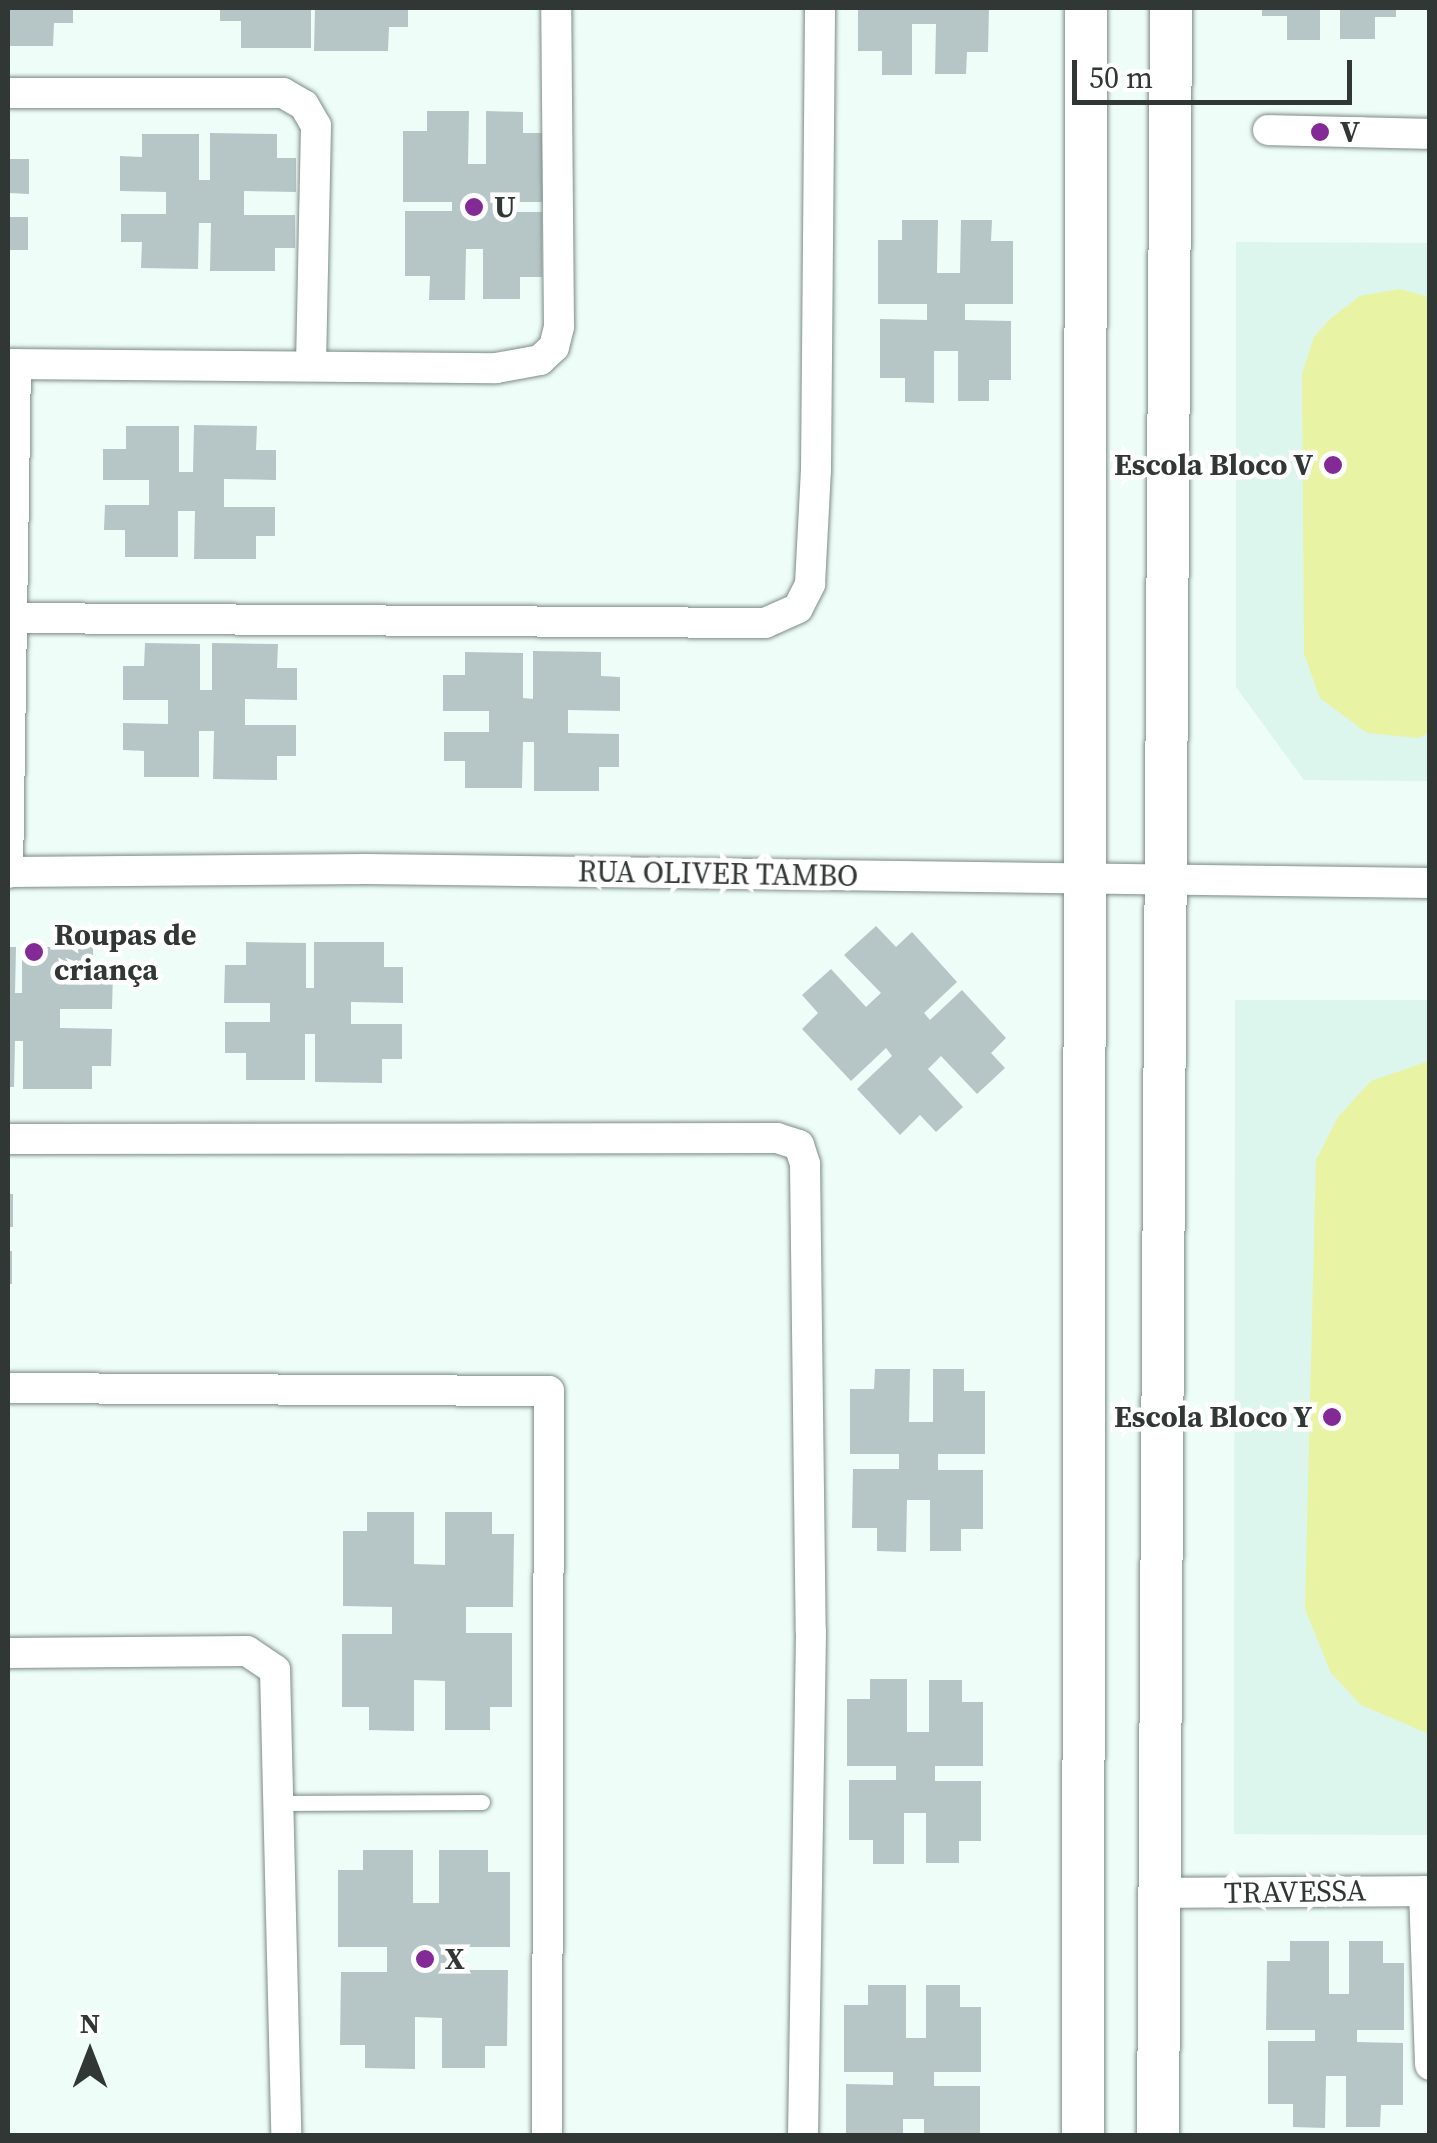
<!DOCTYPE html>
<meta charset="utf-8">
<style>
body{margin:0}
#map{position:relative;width:1437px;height:2143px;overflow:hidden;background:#eefdf8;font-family:"Source Serif 4",serif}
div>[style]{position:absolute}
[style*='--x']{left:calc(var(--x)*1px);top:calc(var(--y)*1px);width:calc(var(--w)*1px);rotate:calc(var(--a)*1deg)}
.built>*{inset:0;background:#dcf5ed}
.green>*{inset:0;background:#e8f4a3}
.building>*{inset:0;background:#b6c6c7}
.roads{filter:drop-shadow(0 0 2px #7d8b87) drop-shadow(0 0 2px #7d8b87)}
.lane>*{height:15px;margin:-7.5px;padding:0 7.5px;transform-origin:7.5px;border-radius:7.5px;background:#fff}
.street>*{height:30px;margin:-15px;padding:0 15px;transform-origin:15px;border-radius:15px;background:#fff}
.secondary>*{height:42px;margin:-21px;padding:0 21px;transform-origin:21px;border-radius:21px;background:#fff}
.dots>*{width:28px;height:28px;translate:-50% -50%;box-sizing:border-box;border:5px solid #fff;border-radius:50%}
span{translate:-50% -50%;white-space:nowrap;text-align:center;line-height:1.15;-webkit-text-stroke:9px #fff;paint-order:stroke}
.poi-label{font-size:30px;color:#313735;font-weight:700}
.left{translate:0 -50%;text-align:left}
.right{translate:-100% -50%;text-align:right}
.street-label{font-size:30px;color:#313735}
.frame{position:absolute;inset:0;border:10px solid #313735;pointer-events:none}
.north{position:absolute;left:40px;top:2003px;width:100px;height:100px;-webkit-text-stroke:8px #fff;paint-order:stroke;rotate:0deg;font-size:28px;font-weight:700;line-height:40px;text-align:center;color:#313735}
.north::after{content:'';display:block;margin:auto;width:35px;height:45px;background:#313735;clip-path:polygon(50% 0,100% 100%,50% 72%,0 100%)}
.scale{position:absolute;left:1072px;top:60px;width:280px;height:45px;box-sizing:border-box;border:5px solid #313735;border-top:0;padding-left:12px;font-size:30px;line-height:35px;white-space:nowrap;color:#313735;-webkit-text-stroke:8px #fff;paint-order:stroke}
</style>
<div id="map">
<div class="built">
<i style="clip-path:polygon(1236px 242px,1429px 243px,1429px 781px,1304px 780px,1236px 687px)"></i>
<i style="clip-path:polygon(1235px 1000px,1429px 1000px,1429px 1835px,1234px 1834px)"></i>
</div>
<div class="green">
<i style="clip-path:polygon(1399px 289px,1430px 297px,1430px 733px,1417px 738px,1367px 733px,1320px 698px,1304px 654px,1302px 374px,1314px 337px,1330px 319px,1360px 296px)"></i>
<i style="clip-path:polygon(1429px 1061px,1430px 1061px,1429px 1734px,1361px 1705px,1331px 1673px,1305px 1609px,1316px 1160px,1338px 1117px,1371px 1081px)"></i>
</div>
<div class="building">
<i style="clip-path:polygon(8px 8px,73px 8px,73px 23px,54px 23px,53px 46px,8px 46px)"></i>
<i style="clip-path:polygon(220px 8px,311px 8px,311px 48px,241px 48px,241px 21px,220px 21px)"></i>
<i style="clip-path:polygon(315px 8px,408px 8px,408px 27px,389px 27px,388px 51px,314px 51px)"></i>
<i style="clip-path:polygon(858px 8px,989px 8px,988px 52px,967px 52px,966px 74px,935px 74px,936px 24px,912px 24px,912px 75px,882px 75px,882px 51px,858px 51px)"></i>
<i style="clip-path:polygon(1262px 8px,1320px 8px,1320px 40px,1287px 40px,1287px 16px,1262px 16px)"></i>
<i style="clip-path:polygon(1340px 8px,1396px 8px,1396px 17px,1375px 17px,1375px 39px,1340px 39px)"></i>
<i style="clip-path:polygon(427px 111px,469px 111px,468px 164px,486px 164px,486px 111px,523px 112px,523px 133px,544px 133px,544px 202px,497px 202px,497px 212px,542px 212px,542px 277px,520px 277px,520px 299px,483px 299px,483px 249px,466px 249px,465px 300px,429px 300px,430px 276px,405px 276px,405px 211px,452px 211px,452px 202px,403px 202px,403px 131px,427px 131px)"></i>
<i style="clip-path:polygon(210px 133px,277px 134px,277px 158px,296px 158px,296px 192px,244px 191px,244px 215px,295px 215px,295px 248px,275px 248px,275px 271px,210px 271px,211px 223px,199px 223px,198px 269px,141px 268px,142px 242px,121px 242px,121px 214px,166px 214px,166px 192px,120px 191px,120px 156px,142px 157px,142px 134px,199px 134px,199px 180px,210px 180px)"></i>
<i style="clip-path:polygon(8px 159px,29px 159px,29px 194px,8px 193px)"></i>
<i style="clip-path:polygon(8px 217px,28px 217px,28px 250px,8px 250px)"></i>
<i style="clip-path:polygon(902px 220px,938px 220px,937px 273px,960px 273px,961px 220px,992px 220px,991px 241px,1013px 241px,1013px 304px,965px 304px,965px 320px,1011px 321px,1011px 380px,989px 380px,989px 401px,958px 401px,958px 351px,934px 351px,934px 403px,905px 402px,905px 378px,880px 378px,880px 319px,927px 320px,927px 304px,878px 304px,878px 240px,902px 240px)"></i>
<i style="clip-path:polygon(194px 425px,257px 426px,256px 450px,276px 450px,276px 480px,224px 479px,224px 507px,275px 507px,275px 536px,256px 536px,256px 559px,194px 559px,195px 511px,178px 511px,178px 557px,125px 557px,125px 530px,104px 530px,105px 505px,149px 505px,149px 480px,103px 480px,103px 449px,126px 449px,126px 426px,179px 426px,179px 472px,193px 472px)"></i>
<i style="clip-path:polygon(145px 643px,200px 644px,200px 690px,212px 690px,212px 643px,278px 644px,277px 668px,297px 668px,297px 700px,245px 699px,245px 725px,296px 725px,296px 756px,277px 756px,277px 780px,213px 779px,214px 731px,199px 731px,199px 777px,144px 777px,144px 751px,123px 750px,123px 723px,168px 724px,168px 700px,123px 700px,123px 666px,144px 666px)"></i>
<i style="clip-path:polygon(533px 651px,601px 652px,601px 676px,620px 677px,620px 711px,568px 710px,568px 733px,619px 734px,619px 767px,599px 767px,599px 791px,534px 791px,534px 742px,523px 742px,522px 788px,465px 788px,465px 761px,444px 761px,444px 732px,489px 732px,489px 711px,443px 711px,443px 675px,465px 675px,465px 652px,523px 653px,523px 698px,533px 699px)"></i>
<i style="clip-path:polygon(876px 926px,896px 947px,912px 932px,957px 982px,924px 1013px,930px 1020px,962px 990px,1006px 1038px,991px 1053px,1005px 1068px,977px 1094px,941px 1056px,928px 1069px,963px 1107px,936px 1132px,920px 1115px,900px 1135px,857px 1089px,892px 1056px,886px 1048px,851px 1081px,802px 1029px,818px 1013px,802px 995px,831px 969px,866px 1007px,881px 993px,844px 955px)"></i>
<i style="clip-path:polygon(246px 942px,306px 943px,306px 988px,314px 988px,314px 942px,384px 942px,384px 967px,403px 967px,403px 1003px,351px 1002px,351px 1024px,402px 1024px,402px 1059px,382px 1059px,382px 1083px,315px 1082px,315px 1034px,305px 1034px,305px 1080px,246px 1080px,246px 1053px,225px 1053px,225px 1022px,270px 1022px,270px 1003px,224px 1003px,225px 965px,246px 965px)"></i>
<i style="clip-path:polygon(8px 947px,16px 947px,15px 993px,22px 993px,22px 947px,93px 947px,93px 972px,113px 972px,112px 1009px,60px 1009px,60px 1028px,112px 1029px,111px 1066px,92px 1066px,92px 1089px,23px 1089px,23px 1041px,15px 1041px,14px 1087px,8px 1087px)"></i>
<i style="clip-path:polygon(8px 1194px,13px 1194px,13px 1227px,8px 1227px)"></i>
<i style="clip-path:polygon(8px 1251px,12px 1251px,12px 1284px,8px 1284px)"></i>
<i style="clip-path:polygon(875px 1369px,910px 1369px,909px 1422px,933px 1422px,933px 1369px,964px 1369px,964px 1391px,985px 1391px,985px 1454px,938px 1454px,938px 1470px,983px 1470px,983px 1529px,961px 1529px,961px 1551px,930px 1551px,930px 1500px,907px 1500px,906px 1552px,877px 1551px,877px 1528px,852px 1528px,853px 1469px,899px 1469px,899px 1454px,850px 1454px,850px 1389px,874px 1389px)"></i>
<i style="clip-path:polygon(367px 1512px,414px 1512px,414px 1564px,445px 1565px,445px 1512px,492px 1512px,492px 1534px,514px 1534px,513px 1607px,466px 1607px,466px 1633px,512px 1633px,512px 1707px,490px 1707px,490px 1730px,445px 1730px,445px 1681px,414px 1680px,414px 1731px,369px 1730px,369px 1707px,342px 1707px,342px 1634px,392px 1634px,392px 1607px,343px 1606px,343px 1531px,367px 1531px)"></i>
<i style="clip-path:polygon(870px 1679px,907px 1679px,907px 1732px,929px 1732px,929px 1680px,962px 1680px,962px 1702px,983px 1702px,983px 1766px,935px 1766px,935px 1781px,981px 1781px,981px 1841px,959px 1841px,959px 1863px,926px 1863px,926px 1813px,904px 1813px,904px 1864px,873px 1864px,873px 1840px,849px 1840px,849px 1780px,896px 1780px,896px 1766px,847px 1766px,847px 1699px,870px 1699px)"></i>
<i style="clip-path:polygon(363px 1850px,413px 1850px,413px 1903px,439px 1903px,439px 1850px,488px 1850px,488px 1872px,510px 1872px,510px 1947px,463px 1947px,462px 1970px,508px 1970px,507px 2046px,485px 2046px,485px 2068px,442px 2068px,442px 2018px,415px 2017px,415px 2069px,365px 2068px,365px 2045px,340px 2045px,341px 1972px,387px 1972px,387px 1947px,338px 1947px,338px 1870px,363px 1870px)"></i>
<i style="clip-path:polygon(1290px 1941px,1329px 1941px,1329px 1994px,1349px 1994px,1349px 1941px,1383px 1941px,1383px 1963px,1404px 1963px,1404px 2030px,1357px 2030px,1357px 2042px,1403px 2043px,1403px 2105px,1381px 2105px,1380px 2127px,1346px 2127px,1346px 2076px,1326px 2076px,1325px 2128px,1293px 2127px,1293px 2104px,1268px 2104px,1268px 2041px,1315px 2041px,1315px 2030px,1266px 2030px,1267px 1961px,1290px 1961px)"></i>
<i style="clip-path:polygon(868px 1985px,906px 1985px,906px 2038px,926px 2038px,926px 1985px,960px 1985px,960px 2007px,981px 2007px,981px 2072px,934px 2072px,934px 2086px,980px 2086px,980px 2136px,924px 2136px,924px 2119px,903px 2119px,903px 2136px,846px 2136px,846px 2084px,893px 2085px,893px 2072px,844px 2072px,844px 2005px,868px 2005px)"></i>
</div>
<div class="roads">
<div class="lane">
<i style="--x:283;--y:1803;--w:199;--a:-0.3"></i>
</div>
<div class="street">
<i style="--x:8;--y:93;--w:275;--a:0"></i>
<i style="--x:283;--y:93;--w:24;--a:30"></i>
<i style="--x:304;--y:105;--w:24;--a:60"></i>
<i style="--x:316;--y:126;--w:239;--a:91.2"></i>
<i style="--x:1268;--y:130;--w:162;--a:1.4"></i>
<i style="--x:8;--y:364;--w:488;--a:0.5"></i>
<i style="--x:496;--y:368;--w:45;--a:-10.3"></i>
<i style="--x:540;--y:360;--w:19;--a:-43"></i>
<i style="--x:554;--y:347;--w:21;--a:-76"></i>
<i style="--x:559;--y:327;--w:319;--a:-90.5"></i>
<i style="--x:8;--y:618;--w:757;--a:0.38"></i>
<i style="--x:765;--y:623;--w:36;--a:-24"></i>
<i style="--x:798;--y:608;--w:27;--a:-63"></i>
<i style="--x:810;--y:584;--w:114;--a:-87"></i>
<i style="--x:816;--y:470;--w:462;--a:-89.5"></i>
<i style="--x:8;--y:872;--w:358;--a:-0.5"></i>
<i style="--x:366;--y:869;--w:1064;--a:0.75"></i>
<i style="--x:8;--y:873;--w:509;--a:-89.1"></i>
<i style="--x:8;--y:1139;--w:769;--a:-0.07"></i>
<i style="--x:777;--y:1138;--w:23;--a:18"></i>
<i style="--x:799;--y:1145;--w:20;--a:72"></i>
<i style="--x:805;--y:1164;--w:468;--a:89.3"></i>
<i style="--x:811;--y:1632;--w:504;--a:90.91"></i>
<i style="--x:8;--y:1388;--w:541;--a:0.32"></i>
<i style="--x:549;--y:1391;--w:745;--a:90.15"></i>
<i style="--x:8;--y:1653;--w:239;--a:-0.5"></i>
<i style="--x:247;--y:1651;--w:34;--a:34"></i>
<i style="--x:275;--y:1670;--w:466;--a:88.6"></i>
<i style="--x:1424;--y:1891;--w:174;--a:88"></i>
<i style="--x:1160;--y:1893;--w:270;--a:-0.4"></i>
</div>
<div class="secondary">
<i style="--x:1083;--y:2136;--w:2128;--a:-89.92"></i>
<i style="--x:1158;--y:2136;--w:2128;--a:-89.65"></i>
</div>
</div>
<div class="dots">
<i style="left:1320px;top:132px;background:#842a96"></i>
<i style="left:474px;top:207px;background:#842a96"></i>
<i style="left:1333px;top:465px;background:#842a96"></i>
<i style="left:34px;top:952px;background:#842a96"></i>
<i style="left:1332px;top:1417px;background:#842a96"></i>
<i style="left:425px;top:1959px;background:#842a96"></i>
</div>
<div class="poi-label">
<span class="left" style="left:1340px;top:132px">V</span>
<span class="left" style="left:494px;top:207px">U</span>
<span class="right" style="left:1313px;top:465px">Escola Bloco V</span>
<span class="left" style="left:54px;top:952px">Roupas de<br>criança</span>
<span class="right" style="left:1312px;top:1417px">Escola Bloco Y</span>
<span class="left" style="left:445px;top:1959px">X</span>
</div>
<div class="street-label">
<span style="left:718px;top:874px;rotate:1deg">RUA OLIVER TAMBO</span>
<span style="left:1295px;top:1892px;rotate:-1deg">TRAVESSA</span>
</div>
<div class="frame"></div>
<div class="north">N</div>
<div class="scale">50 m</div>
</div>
